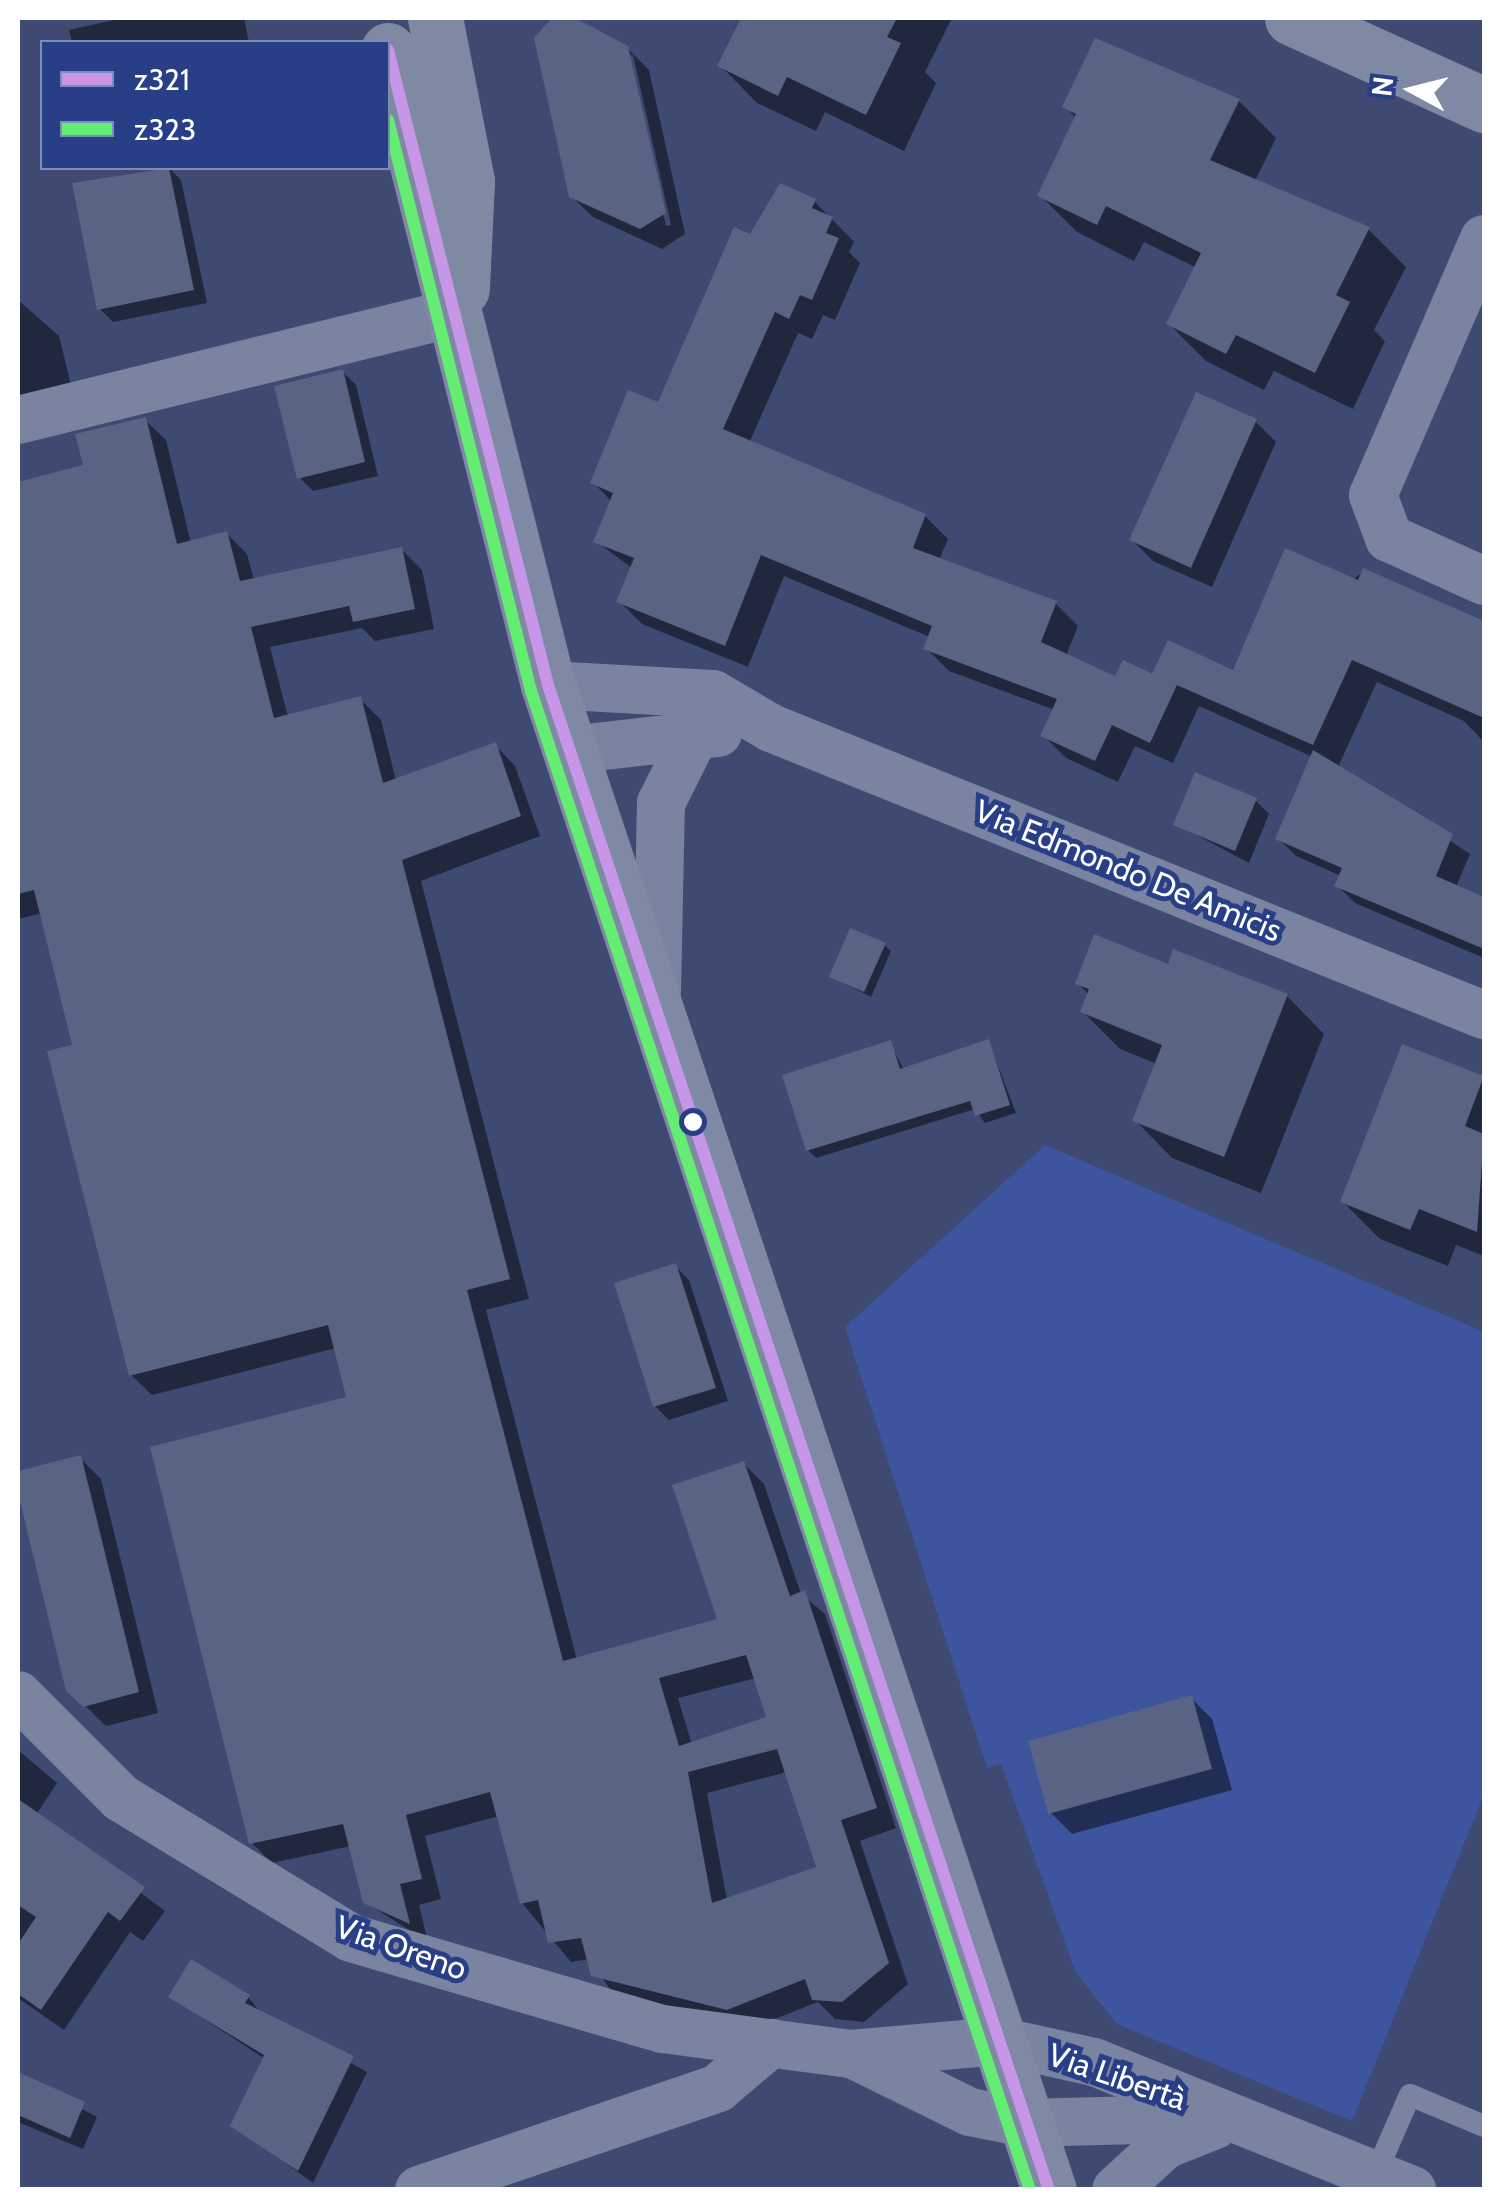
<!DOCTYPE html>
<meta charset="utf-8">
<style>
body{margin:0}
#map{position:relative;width:1502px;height:2207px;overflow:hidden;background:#3e4a72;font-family:Cabin,sans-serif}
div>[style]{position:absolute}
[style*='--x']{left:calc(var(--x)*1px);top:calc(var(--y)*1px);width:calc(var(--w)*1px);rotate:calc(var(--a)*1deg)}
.green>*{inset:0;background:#3c559e}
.shadow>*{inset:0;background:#0007}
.building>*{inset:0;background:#596383}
.lane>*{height:22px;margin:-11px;padding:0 11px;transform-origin:11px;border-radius:11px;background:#7a83a0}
.street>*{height:48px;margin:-24px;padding:0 24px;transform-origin:24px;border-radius:24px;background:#7a83a0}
.secondary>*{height:55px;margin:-27.5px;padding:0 27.5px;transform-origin:27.5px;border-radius:27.5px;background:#8089a3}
.bus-1>*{height:12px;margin:-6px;padding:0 6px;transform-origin:6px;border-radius:6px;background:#c796e8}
.bus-2>*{height:12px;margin:-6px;padding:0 6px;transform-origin:6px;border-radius:6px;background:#63ee73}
.dots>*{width:28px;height:28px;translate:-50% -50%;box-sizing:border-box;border:5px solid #283f88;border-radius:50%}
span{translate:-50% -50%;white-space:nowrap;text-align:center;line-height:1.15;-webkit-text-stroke:10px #283f88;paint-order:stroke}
.street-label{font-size:32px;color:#fff}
.frame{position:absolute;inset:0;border:20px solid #fff;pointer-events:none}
.legend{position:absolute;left:40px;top:40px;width:350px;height:130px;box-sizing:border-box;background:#283f88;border:2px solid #7e8cb8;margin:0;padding:12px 18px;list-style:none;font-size:30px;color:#fff}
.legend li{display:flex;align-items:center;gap:20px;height:50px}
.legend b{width:50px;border:2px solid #7e8cb8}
.north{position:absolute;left:1362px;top:40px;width:100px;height:100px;-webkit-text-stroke:8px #283f88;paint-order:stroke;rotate:277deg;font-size:28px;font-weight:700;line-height:40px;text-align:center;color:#fff}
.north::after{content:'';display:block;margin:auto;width:35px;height:45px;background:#fff;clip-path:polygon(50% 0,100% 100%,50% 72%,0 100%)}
</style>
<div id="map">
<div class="green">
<i style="clip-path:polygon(1045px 1145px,1484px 1332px,1484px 1794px,1352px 2121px,1117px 2024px,1076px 1973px,1001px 1764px,987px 1768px,845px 1327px)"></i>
</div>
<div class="shadow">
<i style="clip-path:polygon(123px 18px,244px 18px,249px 42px,72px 42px,69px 30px)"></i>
<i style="clip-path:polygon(evenodd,555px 18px,627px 48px,649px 70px,685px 234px,662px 249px,593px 217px,571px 196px,536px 39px,555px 18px,628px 55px,633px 55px,671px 225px,666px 226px,628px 55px)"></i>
<i style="clip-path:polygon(744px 18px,952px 18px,925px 72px,936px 83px,904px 151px,825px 112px,816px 131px,757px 103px,720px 65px)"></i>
<i style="clip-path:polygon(1239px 101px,1276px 138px,1255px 181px,1368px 229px,1406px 267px,1374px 330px,1385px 341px,1353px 409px,1274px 371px,1264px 390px,1206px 361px,1169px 324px,1197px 268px,1144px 242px,1134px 261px,1077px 232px,1040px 195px,1077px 119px,1065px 106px)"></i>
<i style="clip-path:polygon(169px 168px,181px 180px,207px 303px,113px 322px,99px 308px,75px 185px)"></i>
<i style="clip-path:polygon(814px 201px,854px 242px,849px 252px,860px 263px,835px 320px,823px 315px,812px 339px,798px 333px,749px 443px,925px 516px,948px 539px,939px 560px,1055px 603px,1078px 626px,1066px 656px,1117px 680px,1234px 673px,1364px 571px,1484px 624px,1484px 742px,1464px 721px,1377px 682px,1338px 767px,1470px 854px,1456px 887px,1484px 899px,1484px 958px,1355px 903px,1337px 885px,1341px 876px,1296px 856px,1278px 838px,1313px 757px,1199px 706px,1173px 763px,1135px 746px,1118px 782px,1066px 758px,1043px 735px,1055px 710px,949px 671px,926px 648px,930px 637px,784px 576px,748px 667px,642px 624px,619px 601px,633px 569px,596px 541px,612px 502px,593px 482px,660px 406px,752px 238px)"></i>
<i style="clip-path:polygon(18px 300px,59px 336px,80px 422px,18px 437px)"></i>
<i style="clip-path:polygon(342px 371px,356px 385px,378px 476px,313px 491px,299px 477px)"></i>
<i style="clip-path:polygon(evenodd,145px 420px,166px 440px,191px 543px,227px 534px,247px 554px,254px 581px,401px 549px,422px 570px,434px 629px,375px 641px,362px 628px,270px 647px,288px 717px,360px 699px,381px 720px,396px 781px,495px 745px,515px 766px,540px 836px,421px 881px,529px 1299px,486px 1310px,577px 1660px,720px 1621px,744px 1464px,764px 1484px,801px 1594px,825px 1614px,896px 1828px,860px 1841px,908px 1984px,864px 2022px,835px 2019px,818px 2002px,749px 2029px,614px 1995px,589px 1959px,571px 1962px,522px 1903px,499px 1816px,425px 1836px,441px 1899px,419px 1905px,428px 1942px,365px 1902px,351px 1846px,272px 1863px,252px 1843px,349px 1399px,336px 1348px,152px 1395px,131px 1375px,75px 1047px,43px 913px,18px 919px,18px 484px,86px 467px,145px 420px,756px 1678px,769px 1719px,692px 1745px,678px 1698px,756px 1678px,145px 420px,787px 1772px,819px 1869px,727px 1900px,707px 1793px,787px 1772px)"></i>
<i style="clip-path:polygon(1255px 421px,1276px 442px,1212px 587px,1153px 561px,1132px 540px)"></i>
<i style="clip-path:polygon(1255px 800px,1269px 814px,1249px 863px,1176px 824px)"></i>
<i style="clip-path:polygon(884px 945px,891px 951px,871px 997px,832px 977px)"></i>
<i style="clip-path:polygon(1169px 967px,1287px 996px,1324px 1034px,1261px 1193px,1172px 1158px,1135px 1120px,1157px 1064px,1120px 1049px,1083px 1012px,1089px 995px,1078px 983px)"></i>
<i style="clip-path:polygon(989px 1042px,1016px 1113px,985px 1123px,975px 1109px,816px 1158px,808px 1150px,890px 1043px,904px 1070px)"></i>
<i style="clip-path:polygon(1484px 1080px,1484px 1256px,1456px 1245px,1448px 1266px,1380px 1239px,1343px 1202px)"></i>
<i style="clip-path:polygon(675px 1266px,689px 1280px,728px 1401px,669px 1420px,655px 1406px)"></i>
<i style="clip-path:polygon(80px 1458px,101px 1479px,158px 1713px,106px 1726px,68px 1689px,18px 1482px,18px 1474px)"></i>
<i style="clip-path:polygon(1191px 1698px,1212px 1719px,1232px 1790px,1072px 1834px,1051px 1813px)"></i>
<i style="clip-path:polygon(18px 1750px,57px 1783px,36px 1815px,165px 1911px,143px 1941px,130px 1932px,64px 2030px,18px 1998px)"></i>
<i style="clip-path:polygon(171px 1997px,248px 1997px,261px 2013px,367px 2072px,313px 2183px,233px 2125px,265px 2059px)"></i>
<i style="clip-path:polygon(18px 2075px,97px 2117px,83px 2149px,18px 2122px)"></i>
</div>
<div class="building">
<i style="clip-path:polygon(552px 18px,575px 18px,628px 46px,666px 213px,640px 229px,569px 197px,534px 38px)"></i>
<i style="clip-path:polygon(741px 18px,897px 18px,887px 37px,901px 43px,866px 115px,787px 77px,778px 96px,717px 66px)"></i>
<i style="clip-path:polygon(1095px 38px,1240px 99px,1210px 160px,1370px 227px,1336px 295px,1350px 302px,1315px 373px,1236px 335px,1226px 354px,1166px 324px,1201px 253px,1106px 206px,1097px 225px,1037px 196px,1076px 114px,1062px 107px)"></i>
<i style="clip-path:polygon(169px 168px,194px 290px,97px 310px,72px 183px)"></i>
<i style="clip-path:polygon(780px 183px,816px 199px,812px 208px,833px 217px,826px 233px,839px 238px,812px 300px,800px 295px,789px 319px,775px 312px,723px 429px,926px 514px,913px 548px,1057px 601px,1041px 642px,1115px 676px,1123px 660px,1177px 685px,1150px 743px,1112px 725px,1095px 761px,1040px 736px,1057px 699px,923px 649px,932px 626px,761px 555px,725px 646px,616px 602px,634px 558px,593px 542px,613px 493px,590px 483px,628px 390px,658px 402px,734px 227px,750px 234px)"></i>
<i style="clip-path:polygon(343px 369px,365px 462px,297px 479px,274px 386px)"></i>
<i style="clip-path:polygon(1196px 392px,1257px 419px,1191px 568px,1129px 540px)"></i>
<i style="clip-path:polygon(evenodd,146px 417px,177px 544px,227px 531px,240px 581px,402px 547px,415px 609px,353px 622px,349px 606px,251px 627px,274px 718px,361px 696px,383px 783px,496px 742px,521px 816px,402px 860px,510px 1279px,467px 1290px,563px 1661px,717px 1619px,672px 1485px,744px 1461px,790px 1596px,805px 1590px,877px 1808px,841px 1820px,889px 1963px,842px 2002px,812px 2000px,805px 1979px,727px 2010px,591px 1976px,581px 1938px,548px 1943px,538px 1900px,520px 1904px,490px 1792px,406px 1815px,422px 1879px,400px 1884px,410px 1924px,363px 1903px,343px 1824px,249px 1844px,150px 1447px,346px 1397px,328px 1325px,129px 1376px,47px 1051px,72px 1045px,34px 890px,18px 894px,18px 482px,83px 465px,75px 434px,146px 417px,746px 1655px,766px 1717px,679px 1746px,659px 1678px,746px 1655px,146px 417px,777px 1749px,816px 1867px,712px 1903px,688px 1772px,777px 1749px)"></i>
<i style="clip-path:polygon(1285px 548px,1358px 580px,1363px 568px,1484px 621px,1484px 718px,1352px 660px,1313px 745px,1152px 674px,1168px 640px,1233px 670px)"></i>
<i style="clip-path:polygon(1313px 750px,1453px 834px,1436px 876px,1484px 897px,1484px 949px,1334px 886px,1342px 868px,1275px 839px)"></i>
<i style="clip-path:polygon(1195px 772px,1257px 798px,1235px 851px,1173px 825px)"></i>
<i style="clip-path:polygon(850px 928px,886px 943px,864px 992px,829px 977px)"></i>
<i style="clip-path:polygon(1094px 934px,1168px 964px,1173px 949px,1288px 994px,1224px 1157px,1132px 1121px,1162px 1045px,1080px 1012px,1089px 989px,1075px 984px)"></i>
<i style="clip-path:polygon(989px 1039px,1010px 1105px,975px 1116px,970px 1101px,806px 1151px,782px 1075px,891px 1040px,900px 1069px)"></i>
<i style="clip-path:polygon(1402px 1044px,1484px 1076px,1465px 1126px,1484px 1134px,1477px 1232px,1419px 1209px,1410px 1230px,1340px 1202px)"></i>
<i style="clip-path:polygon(676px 1263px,716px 1388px,653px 1407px,614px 1283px)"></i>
<i style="clip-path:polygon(81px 1455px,139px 1692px,83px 1707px,66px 1691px,18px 1493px,18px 1471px)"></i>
<i style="clip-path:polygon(1192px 1695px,1212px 1769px,1048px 1814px,1028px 1741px)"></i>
<i style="clip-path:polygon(18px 1799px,145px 1887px,120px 1921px,108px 1912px,41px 2010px,18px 1994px,18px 1944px,36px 1917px,18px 1905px)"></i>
<i style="clip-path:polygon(191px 1959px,250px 1995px,245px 2003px,354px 2056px,298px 2171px,230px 2126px,264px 2055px,168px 1997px)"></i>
<i style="clip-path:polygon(18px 2072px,85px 2102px,70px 2138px,18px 2115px)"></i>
</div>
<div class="lane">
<i style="--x:1375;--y:2175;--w:87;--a:-66.4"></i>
<i style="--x:1410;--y:2095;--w:80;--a:22.7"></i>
</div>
<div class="street">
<i style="--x:1484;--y:239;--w:279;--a:113.4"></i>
<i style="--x:1373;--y:495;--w:46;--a:69.6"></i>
<i style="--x:1389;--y:538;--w:104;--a:24.4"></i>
<i style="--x:18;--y:420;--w:445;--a:-13.8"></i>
<i style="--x:548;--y:685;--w:165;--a:3.1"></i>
<i style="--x:713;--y:694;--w:67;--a:30.4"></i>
<i style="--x:771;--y:728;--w:769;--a:21.93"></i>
<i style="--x:569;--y:750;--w:150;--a:-6.5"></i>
<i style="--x:657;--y:991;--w:188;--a:-88.8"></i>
<i style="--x:661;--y:803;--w:72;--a:-63.4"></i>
<i style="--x:18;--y:1695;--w:146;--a:45"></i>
<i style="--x:121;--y:1798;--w:269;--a:31.3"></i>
<i style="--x:351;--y:1938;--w:325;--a:16.3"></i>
<i style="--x:663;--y:2029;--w:190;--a:7.6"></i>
<i style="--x:851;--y:2054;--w:149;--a:-5"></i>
<i style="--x:999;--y:2041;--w:97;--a:12.5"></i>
<i style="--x:1094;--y:2062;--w:343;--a:21.9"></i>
<i style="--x:856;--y:2056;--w:127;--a:26.2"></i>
<i style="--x:970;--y:2112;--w:56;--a:11.3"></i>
<i style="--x:1025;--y:2123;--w:189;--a:-1.5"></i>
<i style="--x:419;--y:2190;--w:316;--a:-18.8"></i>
<i style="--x:718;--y:2088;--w:70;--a:-40.3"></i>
<i style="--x:1116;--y:2190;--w:67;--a:-42.6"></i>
<i style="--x:1165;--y:2145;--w:54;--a:-21.8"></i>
</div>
<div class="secondary">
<i style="--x:435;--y:18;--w:166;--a:78.9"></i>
<i style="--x:467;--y:181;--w:108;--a:92.7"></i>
<i style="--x:1292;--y:18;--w:211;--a:24.4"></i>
<i style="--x:388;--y:50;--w:655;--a:75.86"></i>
<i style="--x:548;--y:685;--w:1586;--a:71.59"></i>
</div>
<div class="bus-1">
<i style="--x:388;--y:50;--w:655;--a:75.86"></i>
<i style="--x:548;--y:685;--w:1586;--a:71.59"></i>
</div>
<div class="bus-2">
<i style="--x:388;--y:120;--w:589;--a:75.94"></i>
<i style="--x:531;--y:691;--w:1580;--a:71.59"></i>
</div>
<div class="dots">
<i style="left:693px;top:1122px;background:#fff"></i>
</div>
<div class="street-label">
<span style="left:1128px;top:871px;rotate:22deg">Via Edmondo De Amicis</span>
<span style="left:401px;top:1948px;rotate:19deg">Via Oreno</span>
<span style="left:1117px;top:2077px;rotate:19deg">Via Libertà</span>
</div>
<div class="frame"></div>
<ul class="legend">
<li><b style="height:12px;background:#c796e8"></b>z321</li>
<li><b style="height:12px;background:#63ee73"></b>z323</li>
</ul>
<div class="north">N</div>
</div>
